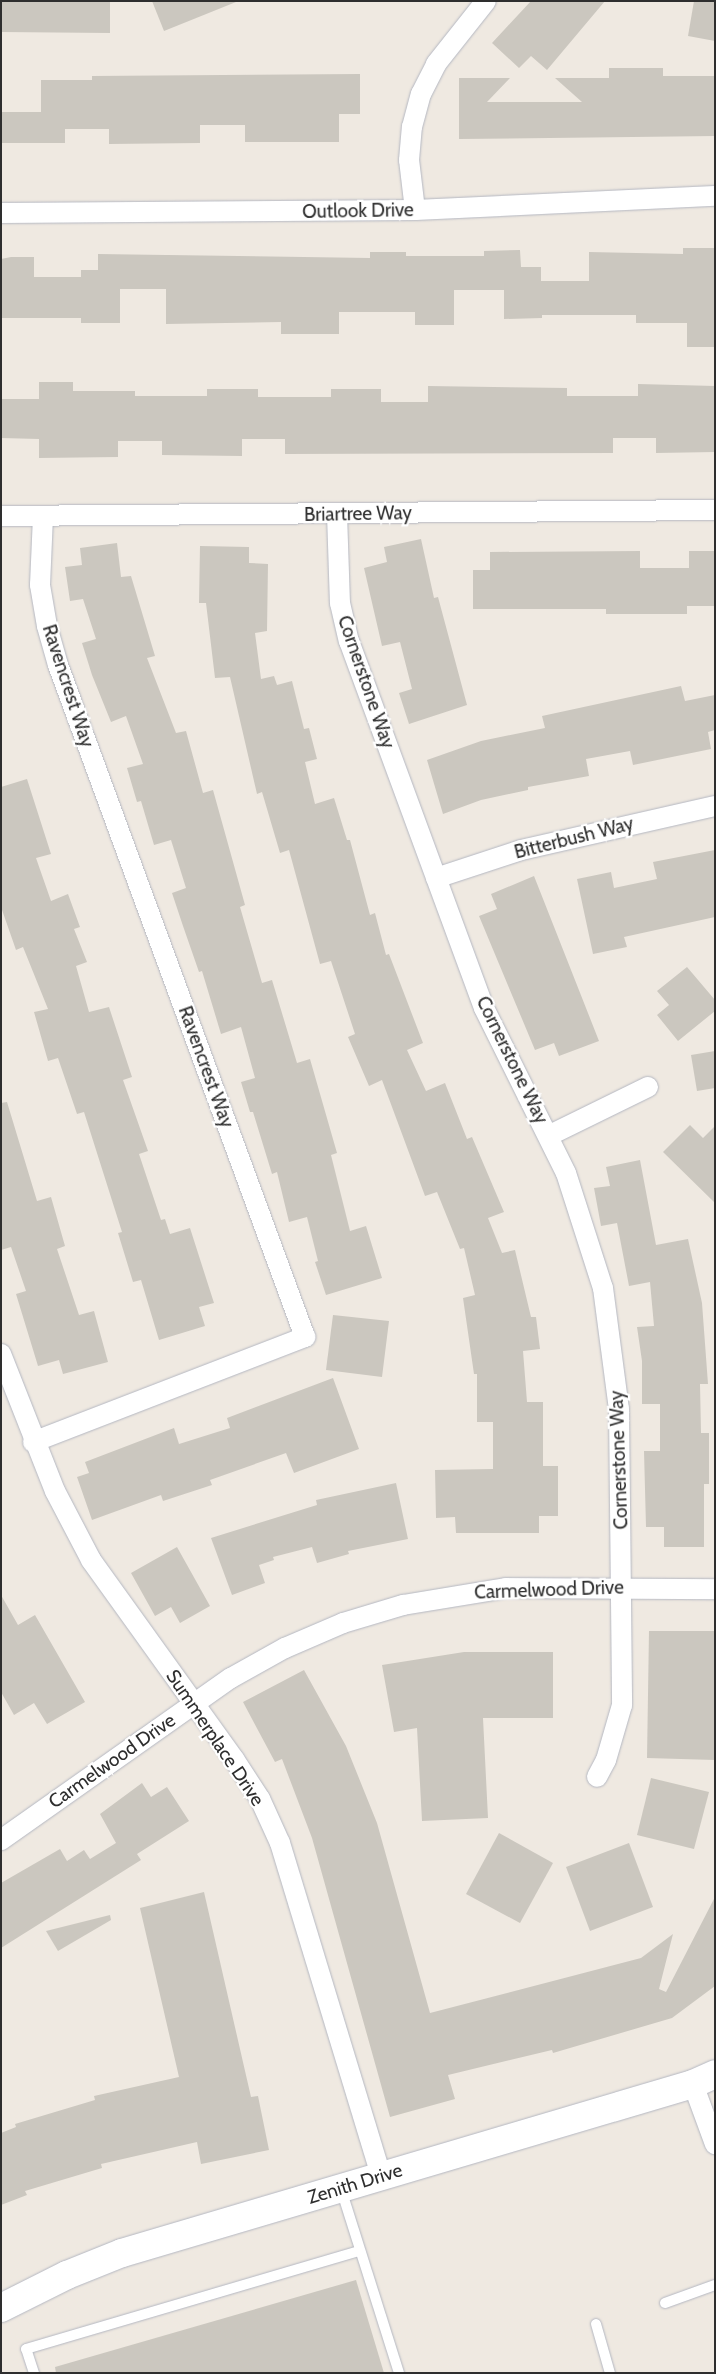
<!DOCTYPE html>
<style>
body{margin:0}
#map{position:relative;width:716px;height:2374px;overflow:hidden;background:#efe9e1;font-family:Cabin,sans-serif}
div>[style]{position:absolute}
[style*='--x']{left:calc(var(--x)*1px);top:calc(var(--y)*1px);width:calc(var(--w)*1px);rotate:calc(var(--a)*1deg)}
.building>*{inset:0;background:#cbc7bf}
.roads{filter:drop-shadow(0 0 1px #b4b7c1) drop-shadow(0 0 1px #b4b7c1)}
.lane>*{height:10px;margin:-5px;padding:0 5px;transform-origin:5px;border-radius:5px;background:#fff}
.street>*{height:20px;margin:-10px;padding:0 10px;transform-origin:10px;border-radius:10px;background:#fff}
.secondary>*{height:28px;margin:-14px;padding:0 14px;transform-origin:14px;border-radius:14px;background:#fff}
span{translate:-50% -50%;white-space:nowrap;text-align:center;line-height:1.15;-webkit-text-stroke:4.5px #fff;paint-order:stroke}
.street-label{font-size:19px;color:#2e2e2e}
.frame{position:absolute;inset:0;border:2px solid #2e2e2e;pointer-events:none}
</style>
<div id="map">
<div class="building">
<i style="clip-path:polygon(1px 1px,110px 1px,110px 33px,1px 32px)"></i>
<i style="clip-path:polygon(152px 1px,236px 1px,236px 2px,164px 31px)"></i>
<i style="clip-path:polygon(531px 1px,605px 1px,547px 70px,531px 56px,519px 68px,492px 43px)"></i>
<i style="clip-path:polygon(694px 1px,715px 1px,715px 41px,688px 36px)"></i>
<i style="clip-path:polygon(609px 68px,663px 68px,663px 76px,715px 76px,715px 136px,459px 139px,459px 78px,510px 78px,487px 102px,582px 102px,555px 78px,609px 78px)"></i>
<i style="clip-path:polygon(360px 74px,360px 114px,339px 114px,339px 142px,245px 142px,245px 125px,200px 125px,200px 143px,109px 144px,109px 129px,65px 129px,65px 143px,1px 143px,1px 112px,41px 112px,41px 80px,92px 80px,92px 76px)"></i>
<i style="clip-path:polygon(683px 248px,715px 248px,715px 347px,687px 347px,687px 323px,636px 323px,636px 315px,542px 315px,542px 318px,504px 319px,504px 290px,454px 290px,454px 325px,415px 325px,415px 312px,339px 312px,339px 334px,281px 334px,281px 322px,166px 324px,166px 289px,120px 289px,120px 323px,81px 323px,81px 318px,1px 318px,1px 259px,11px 257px,34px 257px,34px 277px,81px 277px,81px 270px,98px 270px,98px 254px,370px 258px,370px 252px,406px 252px,406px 256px,484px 256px,484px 251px,520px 250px,521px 267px,541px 267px,541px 281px,589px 281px,589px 252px,683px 254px)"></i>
<i style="clip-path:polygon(39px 382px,73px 382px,73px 391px,135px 391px,135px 396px,207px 396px,207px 389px,258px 389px,258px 397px,331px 397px,331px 389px,381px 389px,381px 402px,428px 402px,428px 386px,567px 388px,567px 396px,638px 396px,638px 384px,715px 386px,715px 452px,656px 453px,656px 438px,613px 438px,613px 453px,285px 454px,285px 439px,242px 439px,242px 456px,162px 455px,162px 441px,118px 441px,118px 457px,39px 458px,39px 439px,1px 438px,1px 399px,39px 399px)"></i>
<i style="clip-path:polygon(421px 539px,434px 598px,438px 597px,467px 705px,409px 724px,399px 693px,412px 689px,400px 642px,382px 646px,364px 568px,387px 562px,384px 547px)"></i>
<i style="clip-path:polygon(117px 543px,121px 577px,131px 576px,155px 656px,147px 658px,176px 733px,186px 731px,203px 793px,213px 790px,245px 905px,240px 907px,262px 983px,272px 980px,297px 1063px,310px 1059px,337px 1153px,331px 1155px,350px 1231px,366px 1226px,382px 1278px,326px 1295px,315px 1262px,318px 1261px,307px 1217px,289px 1222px,277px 1172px,272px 1174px,253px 1112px,250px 1112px,241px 1082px,255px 1078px,241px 1027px,221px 1034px,202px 971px,199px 972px,183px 926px,172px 893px,186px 888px,171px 840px,154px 845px,141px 801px,137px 802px,127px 768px,143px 764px,126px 716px,111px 722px,92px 675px,82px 643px,96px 639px,83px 599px,70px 601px,65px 567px,82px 565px,80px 548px)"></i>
<i style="clip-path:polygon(200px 546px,249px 547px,249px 563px,268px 564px,267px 631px,255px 633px,261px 679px,274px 676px,277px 685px,292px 681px,304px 729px,309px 728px,317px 759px,305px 762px,315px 804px,334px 798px,347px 840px,350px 840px,370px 915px,375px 913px,386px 955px,389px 954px,423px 1043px,407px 1050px,426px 1091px,445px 1083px,467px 1139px,472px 1137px,504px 1212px,488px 1218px,502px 1253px,515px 1250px,531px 1317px,536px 1317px,540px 1349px,523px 1351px,527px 1402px,543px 1402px,543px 1466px,558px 1466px,558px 1516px,539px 1516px,539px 1533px,456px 1533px,455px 1517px,436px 1518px,435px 1470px,493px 1469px,493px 1422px,477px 1422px,477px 1374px,474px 1374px,463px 1298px,475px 1295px,464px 1248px,460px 1249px,437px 1192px,425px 1196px,382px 1080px,369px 1086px,348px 1037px,355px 1034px,331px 961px,320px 964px,289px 850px,280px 853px,262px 792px,257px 794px,230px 677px,215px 678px,206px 603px,199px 603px)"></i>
<i style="clip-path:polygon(640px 551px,640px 568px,689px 568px,689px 551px,715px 551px,715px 606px,687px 606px,687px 614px,606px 614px,606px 609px,473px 609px,473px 570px,490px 570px,490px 552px)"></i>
<i style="clip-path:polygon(681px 686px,685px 701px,715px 695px,715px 730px,708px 732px,711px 749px,633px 765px,630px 751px,586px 759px,589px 776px,528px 787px,528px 790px,481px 800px,443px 814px,427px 760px,481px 741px,545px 728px,542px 716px)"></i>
<i style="clip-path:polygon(27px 779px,51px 854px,36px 858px,51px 901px,68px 894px,80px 927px,74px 929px,87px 962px,76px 966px,89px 1012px,109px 1007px,132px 1077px,123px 1080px,148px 1151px,139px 1154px,161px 1220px,165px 1219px,170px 1234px,190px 1228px,214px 1303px,199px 1307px,205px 1326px,159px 1340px,141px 1280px,133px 1282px,118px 1233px,122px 1232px,84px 1112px,77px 1114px,58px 1058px,48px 1061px,34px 1012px,48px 1009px,23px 947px,16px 950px,1px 907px,1px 787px)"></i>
<i style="clip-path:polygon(715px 850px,715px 917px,624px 937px,627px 947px,593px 954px,577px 879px,611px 872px,614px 888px,657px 879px,653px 862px)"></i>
<i style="clip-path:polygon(534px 876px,599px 1041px,559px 1056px,554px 1043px,535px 1050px,479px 916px,497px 909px,491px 894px)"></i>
<i style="clip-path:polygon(687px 967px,715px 1000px,715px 1011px,678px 1041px,657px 1015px,669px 1005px,657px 991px)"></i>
<i style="clip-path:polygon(715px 1051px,715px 1088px,697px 1091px,691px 1055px)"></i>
<i style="clip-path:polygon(7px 1102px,37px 1201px,51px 1197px,65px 1246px,57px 1249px,79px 1315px,94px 1311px,108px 1362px,63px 1374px,59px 1360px,38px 1366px,16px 1294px,26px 1291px,11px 1247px,1px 1250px,1px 1103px)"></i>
<i style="clip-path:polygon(690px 1125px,703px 1138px,715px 1126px,715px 1203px,663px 1152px)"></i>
<i style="clip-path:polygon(640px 1160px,656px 1245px,688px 1239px,702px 1303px,708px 1384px,700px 1384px,701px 1433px,709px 1433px,709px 1484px,704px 1484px,704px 1547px,664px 1547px,664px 1527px,646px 1527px,644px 1451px,660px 1451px,660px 1404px,642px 1404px,642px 1361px,637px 1327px,654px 1326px,650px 1282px,629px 1286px,617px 1223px,601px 1226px,594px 1188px,610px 1186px,606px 1167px)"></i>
<i style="clip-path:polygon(333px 1315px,389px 1321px,382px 1377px,326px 1370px)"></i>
<i style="clip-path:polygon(333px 1378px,359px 1449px,294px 1473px,286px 1453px,210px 1480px,212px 1485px,163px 1501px,161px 1495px,92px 1520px,77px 1477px,89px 1473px,85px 1462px,174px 1428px,179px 1444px,230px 1428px,227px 1418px)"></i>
<i style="clip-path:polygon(396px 1483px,408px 1539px,348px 1551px,349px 1554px,317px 1563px,312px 1547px,273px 1557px,274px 1560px,259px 1565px,265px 1583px,232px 1595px,211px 1538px,317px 1505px,316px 1500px)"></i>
<i style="clip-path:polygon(177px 1547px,210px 1606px,180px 1623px,171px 1607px,155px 1616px,131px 1573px)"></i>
<i style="clip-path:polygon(1px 1595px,18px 1625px,35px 1615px,85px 1702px,47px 1724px,34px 1703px,14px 1715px,1px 1692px)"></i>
<i style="clip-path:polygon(649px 1631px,715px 1631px,715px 1760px,647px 1758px)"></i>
<i style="clip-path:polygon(464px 1652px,553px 1652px,553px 1718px,483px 1718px,488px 1818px,422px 1821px,417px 1728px,394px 1732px,382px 1665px)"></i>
<i style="clip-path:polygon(304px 1670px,346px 1746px,377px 1823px,430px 2013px,641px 1958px,673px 1934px,659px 1989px,666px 1992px,715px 1897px,715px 1986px,672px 2018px,553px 2053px,552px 2050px,448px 2075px,455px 2099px,390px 2117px,312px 1838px,282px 1759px,275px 1762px,243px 1702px)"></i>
<i style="clip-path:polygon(651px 1778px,709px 1792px,694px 1849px,637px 1835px)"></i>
<i style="clip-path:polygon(142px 1783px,151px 1797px,167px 1787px,189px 1821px,137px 1854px,141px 1860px,1px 1948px,1px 1883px,60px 1849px,67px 1861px,84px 1850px,90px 1859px,116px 1843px,100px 1814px)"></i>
<i style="clip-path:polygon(499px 1833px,553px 1863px,520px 1923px,466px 1894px)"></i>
<i style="clip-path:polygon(629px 1843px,653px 1907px,590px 1931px,566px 1867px)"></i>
<i style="clip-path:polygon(204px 1892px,251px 2097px,258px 2096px,269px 2150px,201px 2164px,197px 2142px,101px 2164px,102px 2168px,25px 2191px,27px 2195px,1px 2205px,1px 2133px,16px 2127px,15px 2124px,95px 2100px,94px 2096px,179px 2077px,140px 1908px)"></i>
<i style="clip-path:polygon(110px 1915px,111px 1920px,58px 1951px,46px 1931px)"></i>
<i style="clip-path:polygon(356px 2280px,384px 2373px,56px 2373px,55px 2367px)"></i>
</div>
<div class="roads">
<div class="lane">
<i style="--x:341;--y:2189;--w:193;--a:72.5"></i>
<i style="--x:665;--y:2303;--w:53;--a:-19.8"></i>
<i style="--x:596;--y:2324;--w:51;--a:74.1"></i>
<i style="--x:34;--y:2373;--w:25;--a:-108"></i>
<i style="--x:26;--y:2349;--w:348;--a:-16.4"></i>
</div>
<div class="street">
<i style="--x:415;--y:210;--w:50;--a:-96.8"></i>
<i style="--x:409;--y:160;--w:33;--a:-85"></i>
<i style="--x:412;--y:127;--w:34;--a:-75"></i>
<i style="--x:421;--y:94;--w:34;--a:-63"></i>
<i style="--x:436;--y:64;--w:80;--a:-51.6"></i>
<i style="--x:1;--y:213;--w:414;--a:-0.4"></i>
<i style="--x:415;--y:210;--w:300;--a:-2.7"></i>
<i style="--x:337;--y:514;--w:89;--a:88.1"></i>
<i style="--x:340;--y:603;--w:39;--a:77"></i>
<i style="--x:349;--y:641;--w:391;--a:69.8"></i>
<i style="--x:484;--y:1008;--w:184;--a:63.6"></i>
<i style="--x:566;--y:1173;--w:121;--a:72.2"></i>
<i style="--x:603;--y:1288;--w:122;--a:82.5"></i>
<i style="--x:619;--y:1409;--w:296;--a:89.4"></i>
<i style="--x:622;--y:1705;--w:57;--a:106.2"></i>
<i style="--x:606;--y:1760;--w:19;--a:118"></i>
<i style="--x:1;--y:516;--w:714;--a:-0.48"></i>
<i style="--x:436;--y:878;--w:89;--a:-18.2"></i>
<i style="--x:521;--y:850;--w:199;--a:-12.8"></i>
<i style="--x:550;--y:1135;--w:109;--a:-26.1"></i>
<i style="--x:1;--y:1354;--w:147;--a:68.5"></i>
<i style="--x:55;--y:1491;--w:78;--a:62.4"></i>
<i style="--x:91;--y:1560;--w:245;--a:54.3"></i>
<i style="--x:234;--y:1759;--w:48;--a:57"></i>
<i style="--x:260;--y:1799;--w:48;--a:65.6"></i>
<i style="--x:280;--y:1843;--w:348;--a:73.1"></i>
<i style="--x:33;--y:1442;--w:292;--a:-21.1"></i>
<i style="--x:305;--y:1337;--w:716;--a:-110.18"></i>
<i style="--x:58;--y:665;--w:41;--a:-105.8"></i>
<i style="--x:47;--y:626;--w:42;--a:-99.7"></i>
<i style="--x:40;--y:585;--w:69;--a:-87.5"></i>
<i style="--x:1;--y:1840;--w:281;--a:-35.2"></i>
<i style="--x:231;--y:1678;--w:62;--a:-29.1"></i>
<i style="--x:285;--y:1648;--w:63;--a:-23.3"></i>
<i style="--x:343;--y:1623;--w:63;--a:-16.7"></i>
<i style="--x:403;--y:1605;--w:104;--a:-9.4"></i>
<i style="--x:506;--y:1588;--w:209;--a:0.3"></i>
<i style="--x:693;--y:2084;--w:64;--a:69.9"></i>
</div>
<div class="secondary">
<i style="--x:1;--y:2308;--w:74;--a:-26.6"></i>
<i style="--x:67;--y:2275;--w:59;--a:-21.8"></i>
<i style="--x:122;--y:2253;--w:595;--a:-16.49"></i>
<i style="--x:693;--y:2084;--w:24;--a:-24"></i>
</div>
</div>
<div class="street-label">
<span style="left:358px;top:211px;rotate:-1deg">Outlook Drive</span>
<span style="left:358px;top:514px;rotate:-1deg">Briartree Way</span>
<span style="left:366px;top:682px;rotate:71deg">Cornerstone Way</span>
<span style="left:68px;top:686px;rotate:72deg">Ravencrest Way</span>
<span style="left:574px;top:838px;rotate:-14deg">Bitterbush Way</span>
<span style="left:512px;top:1060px;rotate:64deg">Cornerstone Way</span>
<span style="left:206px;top:1067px;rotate:70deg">Ravencrest Way</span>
<span style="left:619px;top:1460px;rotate:-92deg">Cornerstone Way</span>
<span style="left:549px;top:1590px;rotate:-2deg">Carmelwood Drive</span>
<span style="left:215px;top:1738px;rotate:56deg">Summerplace Drive</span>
<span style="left:112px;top:1761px;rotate:-35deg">Carmelwood Drive</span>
<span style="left:355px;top:2184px;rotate:-17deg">Zenith Drive</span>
</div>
<div class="frame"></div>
</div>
